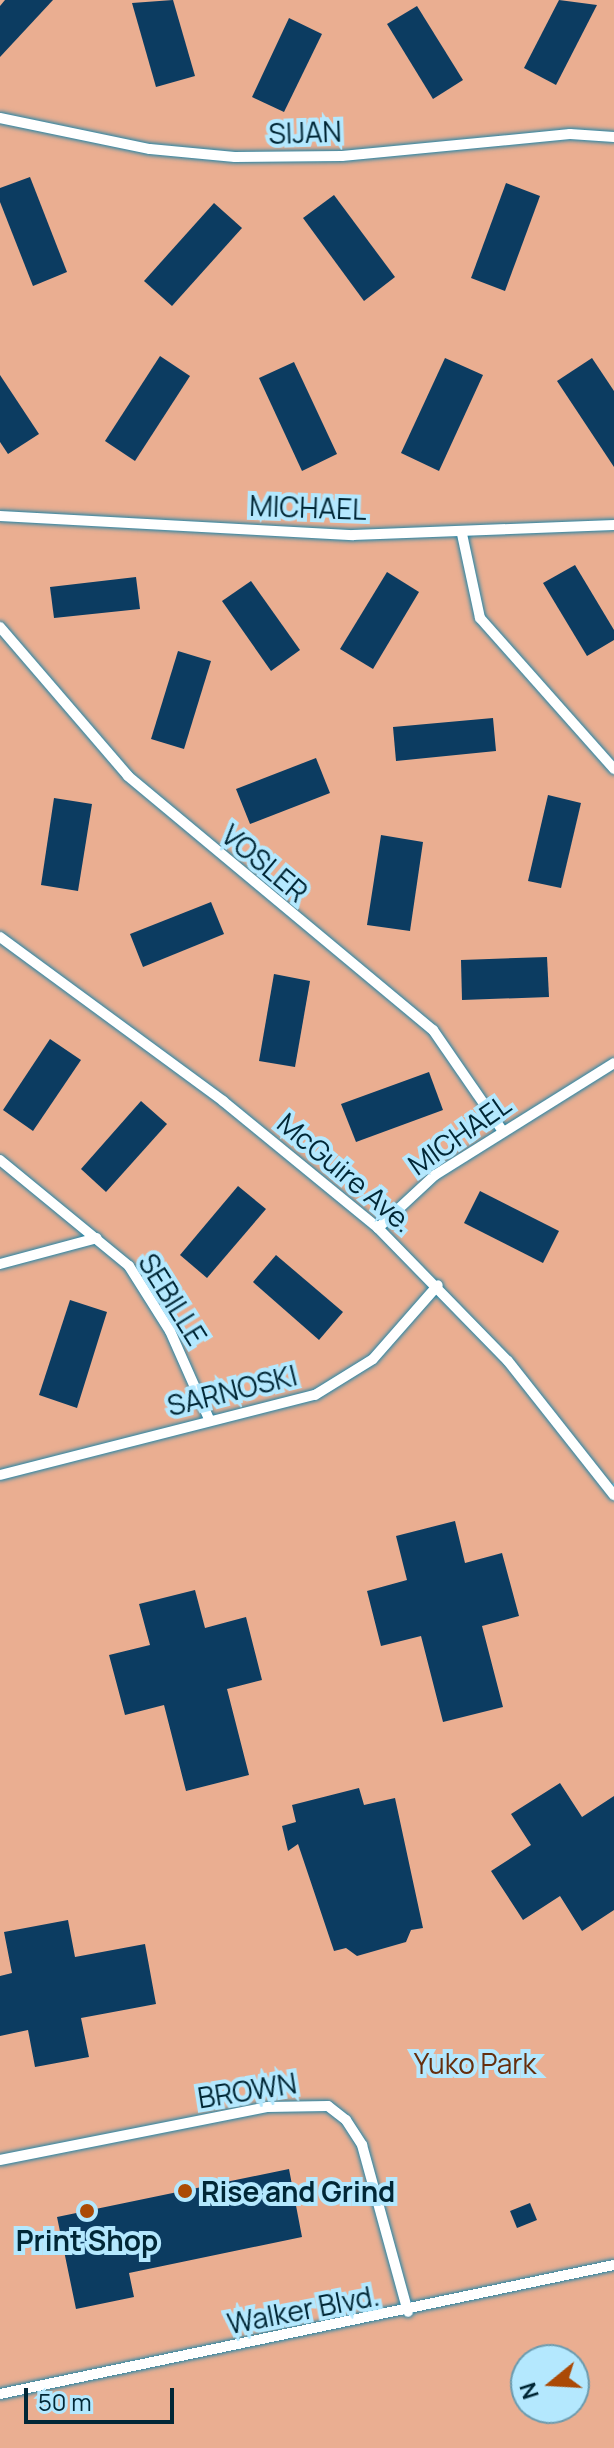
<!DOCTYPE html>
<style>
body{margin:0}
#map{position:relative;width:614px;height:2448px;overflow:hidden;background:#b4e8fe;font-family:Manrope,sans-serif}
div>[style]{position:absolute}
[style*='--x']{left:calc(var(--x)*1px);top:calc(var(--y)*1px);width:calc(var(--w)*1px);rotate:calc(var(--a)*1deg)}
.green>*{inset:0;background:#eaae91}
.building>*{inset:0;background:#0c3c61}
.roads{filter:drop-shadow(0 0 2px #2084a7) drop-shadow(0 0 2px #2084a7)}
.lane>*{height:10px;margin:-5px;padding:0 5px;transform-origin:5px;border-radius:5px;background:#fff}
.dots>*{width:22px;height:22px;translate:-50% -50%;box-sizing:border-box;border:4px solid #b4e8fe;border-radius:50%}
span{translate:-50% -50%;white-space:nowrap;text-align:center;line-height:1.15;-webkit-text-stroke:8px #b4e8fe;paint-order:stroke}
.street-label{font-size:28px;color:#002736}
.park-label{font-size:28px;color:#662e0d}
.poi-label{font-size:28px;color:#002736;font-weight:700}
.left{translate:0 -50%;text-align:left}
.north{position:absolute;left:510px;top:2344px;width:80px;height:80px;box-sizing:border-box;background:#b4e8fe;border:2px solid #6c9bae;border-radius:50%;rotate:252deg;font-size:22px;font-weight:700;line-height:32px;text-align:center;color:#002736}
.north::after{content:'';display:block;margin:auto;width:28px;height:36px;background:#ab4a06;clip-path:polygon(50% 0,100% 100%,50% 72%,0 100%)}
.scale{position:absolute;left:24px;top:2388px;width:150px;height:36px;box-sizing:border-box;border:4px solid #002736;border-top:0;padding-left:10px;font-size:24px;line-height:28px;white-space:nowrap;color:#002736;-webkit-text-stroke:6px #b4e8fe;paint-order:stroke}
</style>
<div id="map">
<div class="green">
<i style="clip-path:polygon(evenodd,0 0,614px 0,614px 1483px,608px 1487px,614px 1496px,614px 2448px,0 2448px,0 0,526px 2360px,574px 2360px,574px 2408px,526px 2408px,526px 2360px)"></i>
</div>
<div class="building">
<i style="clip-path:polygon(5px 0,53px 0,0 57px,0 6px)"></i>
<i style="clip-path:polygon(173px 0,195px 76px,156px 87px,132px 3px)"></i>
<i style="clip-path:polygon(559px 0,597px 5px,556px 85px,524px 68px)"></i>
<i style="clip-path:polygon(417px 6px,463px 80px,433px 99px,387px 24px)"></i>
<i style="clip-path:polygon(289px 18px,322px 34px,284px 112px,252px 97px)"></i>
<i style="clip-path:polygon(30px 177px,67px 272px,33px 286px,0 202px,0 188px)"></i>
<i style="clip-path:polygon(506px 183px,540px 196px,505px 291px,471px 278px)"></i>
<i style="clip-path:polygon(334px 195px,395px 277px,364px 301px,303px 218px)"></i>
<i style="clip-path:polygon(214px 203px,242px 228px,172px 306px,144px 281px)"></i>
<i style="clip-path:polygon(160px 356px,190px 376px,135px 461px,105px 441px)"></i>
<i style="clip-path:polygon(445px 358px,483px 375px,439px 471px,401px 453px)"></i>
<i style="clip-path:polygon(592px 358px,614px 391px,614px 467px,557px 381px)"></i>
<i style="clip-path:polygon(294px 362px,337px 454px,302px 471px,259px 378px)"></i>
<i style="clip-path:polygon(0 375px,39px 434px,8px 454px,0 442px)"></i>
<i style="clip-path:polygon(575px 565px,614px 630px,614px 640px,587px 656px,543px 583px)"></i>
<i style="clip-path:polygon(387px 572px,419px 592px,373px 669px,340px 649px)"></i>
<i style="clip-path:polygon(136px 577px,140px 609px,54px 618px,50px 587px)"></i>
<i style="clip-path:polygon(251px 581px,300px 650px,271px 671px,222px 601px)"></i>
<i style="clip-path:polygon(178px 651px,211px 661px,184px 749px,151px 739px)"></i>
<i style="clip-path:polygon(493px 718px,496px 751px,396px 761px,393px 727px)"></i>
<i style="clip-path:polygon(316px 758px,330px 793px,250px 824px,236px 789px)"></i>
<i style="clip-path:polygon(548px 795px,581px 803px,561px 888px,528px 881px)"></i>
<i style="clip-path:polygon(54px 798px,92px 804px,78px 891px,41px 885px)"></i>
<i style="clip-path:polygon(381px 835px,423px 842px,410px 931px,367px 925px)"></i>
<i style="clip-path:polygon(211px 902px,224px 934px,143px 967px,130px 934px)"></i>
<i style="clip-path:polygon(547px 957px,549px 997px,462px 1000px,461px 960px)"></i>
<i style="clip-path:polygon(274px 974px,310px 981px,295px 1067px,259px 1061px)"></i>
<i style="clip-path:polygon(50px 1039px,81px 1060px,33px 1131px,3px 1110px)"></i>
<i style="clip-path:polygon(429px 1072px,443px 1110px,356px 1142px,341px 1104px)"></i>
<i style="clip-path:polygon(141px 1101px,167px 1124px,106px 1192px,81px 1169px)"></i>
<i style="clip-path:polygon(238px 1186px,266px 1209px,207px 1278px,180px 1255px)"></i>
<i style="clip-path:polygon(480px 1191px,559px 1231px,543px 1263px,464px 1223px)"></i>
<i style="clip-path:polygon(276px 1255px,343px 1312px,319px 1340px,253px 1282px)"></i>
<i style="clip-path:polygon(70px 1300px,107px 1312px,77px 1408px,39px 1395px)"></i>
<i style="clip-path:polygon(455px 1521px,465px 1563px,502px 1553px,519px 1616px,482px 1626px,503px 1707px,443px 1722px,421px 1636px,381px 1646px,367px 1591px,407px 1580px,396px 1536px)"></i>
<i style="clip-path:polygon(195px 1590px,205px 1628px,246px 1617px,262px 1680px,227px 1689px,249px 1775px,186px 1791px,164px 1705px,125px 1715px,109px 1655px,150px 1645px,139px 1604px)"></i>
<i style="clip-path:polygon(560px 1783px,582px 1817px,614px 1796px,614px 1910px,582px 1931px,560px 1896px,523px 1920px,491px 1871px,531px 1845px,511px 1814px)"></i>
<i style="clip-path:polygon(359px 1788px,364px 1805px,395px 1798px,423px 1928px,411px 1930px,406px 1942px,357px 1956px,346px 1948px,334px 1951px,298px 1844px,288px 1851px,282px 1826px,296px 1822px,292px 1805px)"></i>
<i style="clip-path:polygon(68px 1920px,75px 1957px,145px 1944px,156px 2004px,81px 2018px,89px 2057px,35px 2067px,28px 2030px,0 2036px,0 1976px,12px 1973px,4px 1932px)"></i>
<i style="clip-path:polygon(289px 2169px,302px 2237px,129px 2273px,134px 2297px,76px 2309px,57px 2217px)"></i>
<i style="clip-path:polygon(530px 2203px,537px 2220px,517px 2228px,510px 2211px)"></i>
</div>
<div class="roads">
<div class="lane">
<i style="--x:0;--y:118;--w:153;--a:11.7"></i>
<i style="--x:150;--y:149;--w:85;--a:5.4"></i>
<i style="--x:235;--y:157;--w:107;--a:-0.5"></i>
<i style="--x:342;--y:156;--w:229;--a:-5.5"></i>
<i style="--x:570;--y:134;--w:44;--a:3.9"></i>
<i style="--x:0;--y:516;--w:354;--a:3.1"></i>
<i style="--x:353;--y:535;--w:261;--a:-2.2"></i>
<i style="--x:462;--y:534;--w:86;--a:77.9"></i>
<i style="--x:480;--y:618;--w:202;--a:48.4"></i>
<i style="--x:0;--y:627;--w:196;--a:49.3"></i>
<i style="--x:128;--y:776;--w:397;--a:39.8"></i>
<i style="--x:433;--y:1030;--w:121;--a:55.4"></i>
<i style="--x:0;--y:937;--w:277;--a:36.3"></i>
<i style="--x:223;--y:1101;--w:200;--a:39.3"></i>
<i style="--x:378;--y:1228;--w:186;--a:45.7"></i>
<i style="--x:508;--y:1361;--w:171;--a:51.7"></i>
<i style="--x:0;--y:1160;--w:167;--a:39.4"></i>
<i style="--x:129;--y:1266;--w:77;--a:57.8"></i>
<i style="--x:170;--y:1331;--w:96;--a:66.1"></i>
<i style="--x:378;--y:1228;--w:78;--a:-42.9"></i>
<i style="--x:435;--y:1175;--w:211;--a:-32"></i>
<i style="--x:0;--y:1264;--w:100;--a:-15"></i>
<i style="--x:0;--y:1475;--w:325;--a:-14.3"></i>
<i style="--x:315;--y:1395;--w:68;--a:-31.8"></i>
<i style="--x:373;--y:1359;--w:98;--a:-48.7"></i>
<i style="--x:0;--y:2160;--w:272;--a:-11.2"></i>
<i style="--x:267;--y:2107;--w:61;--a:-0.9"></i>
<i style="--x:328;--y:2106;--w:23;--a:38"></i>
<i style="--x:346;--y:2120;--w:30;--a:57"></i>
<i style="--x:362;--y:2145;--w:173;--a:74.6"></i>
<i style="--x:0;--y:2394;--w:627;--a:-11.87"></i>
</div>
</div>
<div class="dots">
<i style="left:185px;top:2191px;background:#ab4a06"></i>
<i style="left:87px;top:2211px;background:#ab4a06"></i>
</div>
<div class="street-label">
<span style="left:305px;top:132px;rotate:-2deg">SIJAN</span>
<span style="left:308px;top:507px;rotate:2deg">MICHAEL</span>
<span style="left:265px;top:863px;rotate:40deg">VOSLER</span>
<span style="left:459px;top:1134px;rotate:-35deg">MICHAEL</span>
<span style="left:346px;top:1172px;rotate:40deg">McGuire Ave.</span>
<span style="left:173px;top:1299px;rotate:58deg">SEBILLE</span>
<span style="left:232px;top:1390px;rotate:-14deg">SARNOSKI</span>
<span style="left:247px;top:2090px;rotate:-9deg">BROWN</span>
<span style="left:303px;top:2309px;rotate:-11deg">Walker Blvd.</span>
</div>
<div class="park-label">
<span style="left:475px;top:2063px">Yuko Park</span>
</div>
<div class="poi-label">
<span class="left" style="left:201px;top:2191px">Rise and Grind</span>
<span style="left:87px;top:2240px">Print Shop</span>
</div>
<div class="north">N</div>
<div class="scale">50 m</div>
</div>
